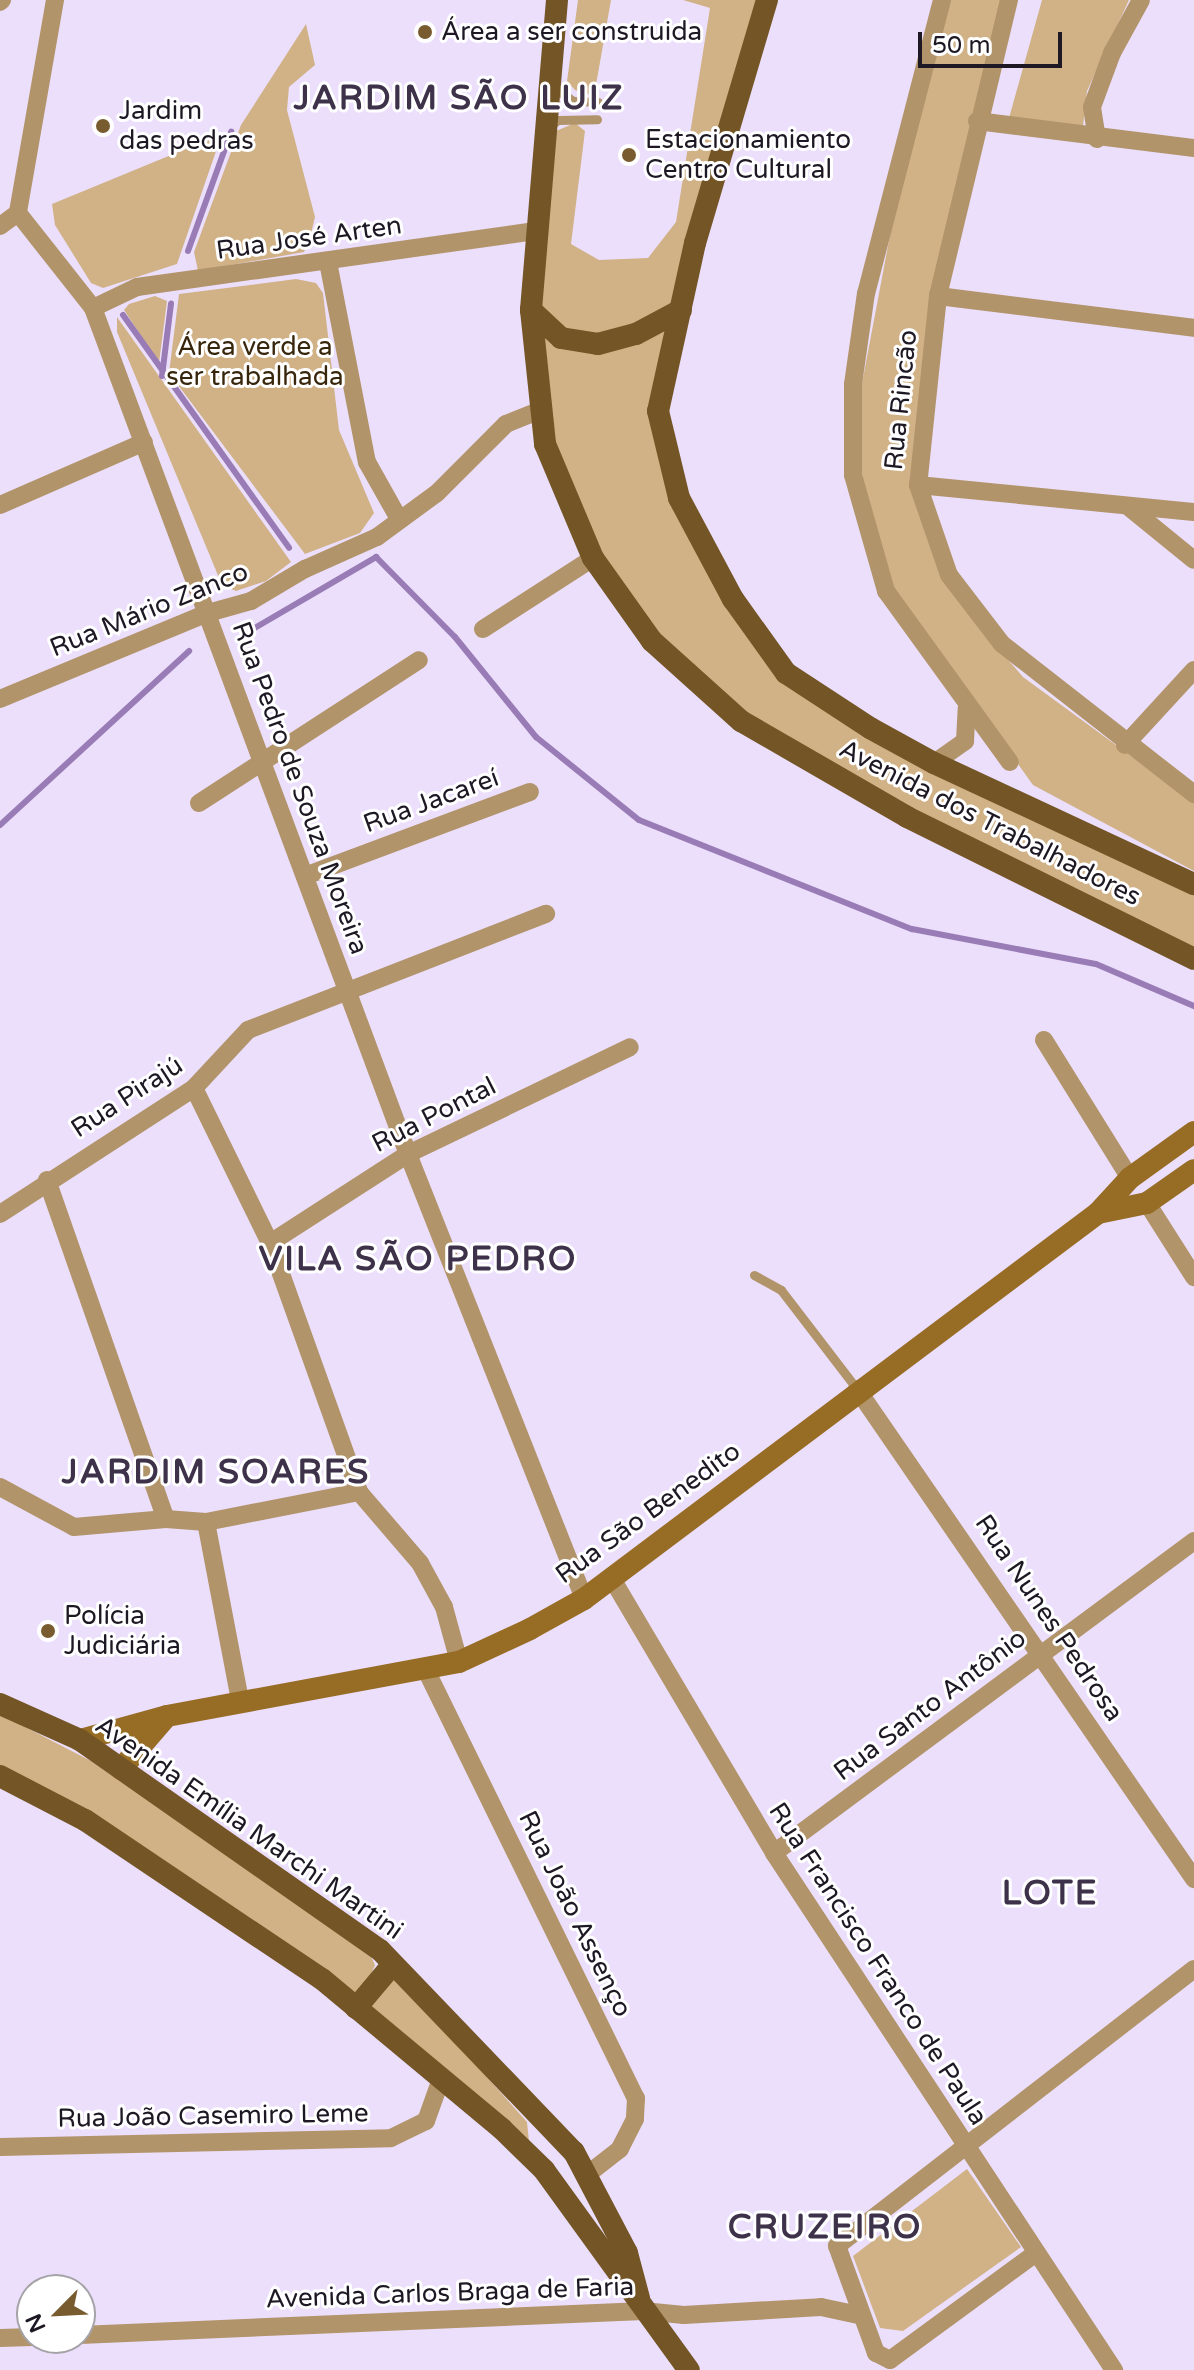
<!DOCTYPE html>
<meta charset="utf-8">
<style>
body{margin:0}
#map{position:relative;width:1194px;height:2370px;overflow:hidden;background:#ecdffc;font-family:"Varela Round",sans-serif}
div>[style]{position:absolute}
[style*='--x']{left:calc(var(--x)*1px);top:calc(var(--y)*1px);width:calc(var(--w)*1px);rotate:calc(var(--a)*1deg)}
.green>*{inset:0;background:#d1b287}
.stream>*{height:6px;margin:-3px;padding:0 3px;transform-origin:3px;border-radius:3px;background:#997cb6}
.service>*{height:9px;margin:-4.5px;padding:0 4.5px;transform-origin:4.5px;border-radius:4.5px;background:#b2946a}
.minor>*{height:18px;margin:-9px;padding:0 9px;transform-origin:9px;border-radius:9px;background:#b2946a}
.secondary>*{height:22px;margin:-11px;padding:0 11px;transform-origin:11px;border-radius:11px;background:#976c25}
.primary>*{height:22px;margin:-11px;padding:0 11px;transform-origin:11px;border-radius:11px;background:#745525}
.dots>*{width:22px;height:22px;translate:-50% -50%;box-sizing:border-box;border:4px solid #fff;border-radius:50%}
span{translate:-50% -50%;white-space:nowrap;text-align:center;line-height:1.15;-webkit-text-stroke:6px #fff;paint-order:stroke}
.poi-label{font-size:26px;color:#1d1823}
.left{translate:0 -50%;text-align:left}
.street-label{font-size:26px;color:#1d1823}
.park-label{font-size:26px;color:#37260b}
.district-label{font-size:34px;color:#3d3249;font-weight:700;letter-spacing:2px}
.north{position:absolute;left:16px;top:2274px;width:80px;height:80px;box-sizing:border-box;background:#fff;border:2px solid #a5a3a7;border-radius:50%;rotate:246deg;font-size:22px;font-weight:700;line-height:32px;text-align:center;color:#1d1823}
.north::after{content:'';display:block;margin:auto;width:28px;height:36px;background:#785b2f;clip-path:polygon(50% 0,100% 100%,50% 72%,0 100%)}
.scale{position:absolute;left:918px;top:32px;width:144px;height:36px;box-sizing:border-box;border:4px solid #1d1823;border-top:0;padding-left:10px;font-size:24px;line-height:28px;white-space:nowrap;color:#1d1823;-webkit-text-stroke:6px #fff;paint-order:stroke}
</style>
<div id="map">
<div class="green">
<i style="clip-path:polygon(578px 0,611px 0,594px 96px,575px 90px,567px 81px)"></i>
<i style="clip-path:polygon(683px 0,756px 0,675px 306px,626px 329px,586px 337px,559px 328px,536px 310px,551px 133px,575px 123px,585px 131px,571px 244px,599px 260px,648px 258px,676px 222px,710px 8px)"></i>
<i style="clip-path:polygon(947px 0,1003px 0,910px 477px,961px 605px,1023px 677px,1194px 802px,1194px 871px,1033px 785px,898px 597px,875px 541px,863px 485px,857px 410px,894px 214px)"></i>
<i style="clip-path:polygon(1042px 0,1129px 0,1087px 91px,1083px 126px,1009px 118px)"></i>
<i style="clip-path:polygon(306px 24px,315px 65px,289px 87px,287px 110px,315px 217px,310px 238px,304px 252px,198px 271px,194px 252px,241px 125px)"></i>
<i style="clip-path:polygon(222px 134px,177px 264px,103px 288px,91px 283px,55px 225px,52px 204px)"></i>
<i style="clip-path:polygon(296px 279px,316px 283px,323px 293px,339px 430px,374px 513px,360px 533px,305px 554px,169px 373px,179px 294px)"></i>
<i style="clip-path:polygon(155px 296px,167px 301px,159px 363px,124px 310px,129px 304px)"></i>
<i style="clip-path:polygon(117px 317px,291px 562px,266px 581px,236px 591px,222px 585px,117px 332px)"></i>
<i style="clip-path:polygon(665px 324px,667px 487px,812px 702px,1194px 893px,1194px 947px,917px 814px,744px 714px,657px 635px,598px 555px,560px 466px,549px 422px,538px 329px,562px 348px)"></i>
<i style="clip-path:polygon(0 1714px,91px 1761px,369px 1952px,375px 1965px,365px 1989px,356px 1998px,0 1768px)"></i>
<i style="clip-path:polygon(396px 1975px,527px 2122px,529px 2141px,368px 2007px)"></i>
<i style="clip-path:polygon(967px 2169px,1021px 2247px,903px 2331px,880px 2328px,853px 2256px)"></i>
</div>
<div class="stream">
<i style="--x:188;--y:251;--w:127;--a:-70.1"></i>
<i style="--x:123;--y:315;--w:286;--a:54.5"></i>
<i style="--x:162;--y:376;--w:73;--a:-82.9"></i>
<i style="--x:253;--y:629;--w:143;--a:-30.3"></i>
<i style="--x:376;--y:557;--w:112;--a:45.4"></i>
<i style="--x:455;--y:637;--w:129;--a:51"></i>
<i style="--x:536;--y:737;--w:132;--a:38.9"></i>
<i style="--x:639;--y:820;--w:294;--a:21.8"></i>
<i style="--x:912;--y:929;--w:187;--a:10.8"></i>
<i style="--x:1096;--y:964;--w:107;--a:23.2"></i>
<i style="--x:0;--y:825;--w:257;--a:-42.6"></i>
</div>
<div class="service">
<i style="--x:553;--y:87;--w:24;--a:35"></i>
<i style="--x:573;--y:101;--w:25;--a:2"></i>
<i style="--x:550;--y:126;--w:10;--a:-37"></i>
<i style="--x:558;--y:120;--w:39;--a:-1"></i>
<i style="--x:754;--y:1275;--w:31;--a:29"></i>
<i style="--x:781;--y:1290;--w:125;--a:52.5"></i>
</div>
<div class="minor">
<i style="--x:55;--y:0;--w:216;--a:99.9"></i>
<i style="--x:18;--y:213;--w:121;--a:51.7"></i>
<i style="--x:93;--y:308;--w:903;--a:69.58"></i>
<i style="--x:408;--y:1154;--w:479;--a:68.4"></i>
<i style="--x:942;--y:0;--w:303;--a:104.5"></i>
<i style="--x:866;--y:293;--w:92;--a:98.1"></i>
<i style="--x:853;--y:384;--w:91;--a:90"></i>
<i style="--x:853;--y:475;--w:121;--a:74.1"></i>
<i style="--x:886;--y:591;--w:211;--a:54.1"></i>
<i style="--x:1009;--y:0;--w:304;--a:103.5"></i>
<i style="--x:938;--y:296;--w:190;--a:96"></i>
<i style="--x:918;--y:485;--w:95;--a:71"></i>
<i style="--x:949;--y:575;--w:87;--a:52.5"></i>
<i style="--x:1002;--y:644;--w:244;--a:38"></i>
<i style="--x:0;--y:2;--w:3;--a:-45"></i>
<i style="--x:977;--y:121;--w:219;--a:7.1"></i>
<i style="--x:1097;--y:139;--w:32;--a:-99"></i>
<i style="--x:1092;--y:107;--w:58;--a:-69.7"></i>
<i style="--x:1112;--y:53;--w:60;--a:-61.3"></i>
<i style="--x:0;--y:226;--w:22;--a:-36"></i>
<i style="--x:328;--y:262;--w:204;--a:79"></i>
<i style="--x:367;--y:462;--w:65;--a:60.7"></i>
<i style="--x:938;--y:296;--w:258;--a:7.1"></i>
<i style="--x:93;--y:308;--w:49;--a:-25.5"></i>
<i style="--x:137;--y:287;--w:404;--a:-8"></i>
<i style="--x:918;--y:485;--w:277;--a:5.6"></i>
<i style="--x:0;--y:505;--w:157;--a:-23.6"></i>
<i style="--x:1130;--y:508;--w:82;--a:39.1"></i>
<i style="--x:483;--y:629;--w:131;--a:-32.8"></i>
<i style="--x:0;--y:699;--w:225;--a:-22.5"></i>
<i style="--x:208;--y:613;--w:45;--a:-15.6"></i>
<i style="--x:251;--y:601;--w:63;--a:-30.7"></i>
<i style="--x:305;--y:569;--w:79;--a:-24"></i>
<i style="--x:377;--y:537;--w:74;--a:-36.3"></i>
<i style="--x:437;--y:493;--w:98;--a:-45"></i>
<i style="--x:506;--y:424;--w:38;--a:-22"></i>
<i style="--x:1125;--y:745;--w:102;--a:-47.4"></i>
<i style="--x:934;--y:763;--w:38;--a:-35"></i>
<i style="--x:965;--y:741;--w:33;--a:-87"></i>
<i style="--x:199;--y:803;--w:262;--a:-33"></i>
<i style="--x:305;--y:876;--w:240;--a:-20.5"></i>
<i style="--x:1044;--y:1040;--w:163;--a:58.1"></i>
<i style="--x:194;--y:1088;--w:173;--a:63.9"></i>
<i style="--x:270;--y:1243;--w:264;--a:70.3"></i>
<i style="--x:47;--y:1180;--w:359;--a:70.7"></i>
<i style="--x:1147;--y:1203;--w:88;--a:57.6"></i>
<i style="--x:0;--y:1214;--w:231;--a:-33"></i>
<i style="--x:194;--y:1088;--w:79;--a:-47"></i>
<i style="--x:248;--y:1030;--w:320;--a:-21.3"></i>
<i style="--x:270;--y:1243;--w:164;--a:-32.8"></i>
<i style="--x:408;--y:1154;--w:246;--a:-25.7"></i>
<i style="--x:857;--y:1389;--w:595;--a:55.48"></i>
<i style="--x:0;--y:1487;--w:84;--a:28.4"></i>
<i style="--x:74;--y:1527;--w:92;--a:-5"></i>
<i style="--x:166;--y:1519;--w:40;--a:4.3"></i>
<i style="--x:206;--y:1522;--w:156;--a:-11.1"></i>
<i style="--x:359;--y:1492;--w:94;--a:49.3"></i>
<i style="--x:420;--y:1563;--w:50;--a:61.4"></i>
<i style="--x:444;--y:1607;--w:57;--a:74.7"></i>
<i style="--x:206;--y:1522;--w:182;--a:79.2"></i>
<i style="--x:611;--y:1577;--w:321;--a:59.4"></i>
<i style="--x:774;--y:1853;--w:619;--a:56.67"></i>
<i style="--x:426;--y:1670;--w:477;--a:63.9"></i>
<i style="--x:636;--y:2098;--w:21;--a:93"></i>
<i style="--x:635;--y:2119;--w:34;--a:117"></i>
<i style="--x:620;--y:2149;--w:39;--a:142"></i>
<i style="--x:774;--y:1853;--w:523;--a:-36.61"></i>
<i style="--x:0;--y:2147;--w:391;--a:-1.3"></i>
<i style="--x:391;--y:2138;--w:39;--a:-26"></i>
<i style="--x:426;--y:2121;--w:45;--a:-70.3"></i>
<i style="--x:1036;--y:2253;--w:181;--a:143.8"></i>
<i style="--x:890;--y:2360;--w:16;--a:-153"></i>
<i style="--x:876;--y:2353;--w:114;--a:-110"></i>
<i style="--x:837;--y:2246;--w:452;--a:-37.8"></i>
<i style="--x:80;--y:2335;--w:564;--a:-2.44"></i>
<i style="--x:643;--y:2311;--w:41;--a:5.6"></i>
<i style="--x:684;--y:2315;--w:137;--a:-3.3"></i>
<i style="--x:821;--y:2307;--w:39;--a:12"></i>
<i style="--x:0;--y:2338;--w:32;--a:-2"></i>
</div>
<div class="secondary">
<i style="--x:1098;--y:1213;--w:50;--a:-11.5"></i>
<i style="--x:1147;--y:1203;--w:57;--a:-35.1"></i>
<i style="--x:80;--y:1740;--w:90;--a:-15.4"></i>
<i style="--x:167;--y:1716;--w:297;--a:-10.5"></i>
<i style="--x:459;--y:1662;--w:78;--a:-24.9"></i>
<i style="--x:530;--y:1629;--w:62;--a:-29.1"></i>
<i style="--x:584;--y:1599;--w:643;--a:-36.91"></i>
<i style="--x:1098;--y:1213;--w:47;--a:-47.6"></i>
<i style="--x:1130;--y:1178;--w:79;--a:-35.7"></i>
<i style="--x:121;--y:1769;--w:69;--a:-49.1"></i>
</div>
<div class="primary">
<i style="--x:557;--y:0;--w:311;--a:94.8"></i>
<i style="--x:531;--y:310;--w:135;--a:84"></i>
<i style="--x:545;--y:444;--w:124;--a:67.2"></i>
<i style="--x:593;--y:558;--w:102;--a:54.6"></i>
<i style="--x:652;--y:641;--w:120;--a:42"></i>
<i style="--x:741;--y:721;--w:192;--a:30"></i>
<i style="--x:907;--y:817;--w:320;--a:26.3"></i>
<i style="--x:767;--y:0;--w:253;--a:106.5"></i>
<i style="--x:695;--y:243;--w:172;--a:102.4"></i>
<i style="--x:658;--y:411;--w:89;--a:76.4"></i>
<i style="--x:679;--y:498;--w:115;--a:61.9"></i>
<i style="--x:733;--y:599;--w:91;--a:54.4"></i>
<i style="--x:786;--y:673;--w:100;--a:33.2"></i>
<i style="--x:870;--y:728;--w:73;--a:28.7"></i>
<i style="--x:934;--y:763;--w:287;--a:25"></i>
<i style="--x:531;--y:310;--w:41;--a:43"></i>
<i style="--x:561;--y:338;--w:37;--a:9"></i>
<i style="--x:598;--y:344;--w:39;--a:-15"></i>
<i style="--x:636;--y:334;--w:51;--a:-28.1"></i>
<i style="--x:0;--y:1704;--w:88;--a:24.2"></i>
<i style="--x:80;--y:1740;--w:366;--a:35"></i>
<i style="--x:380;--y:1950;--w:280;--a:46.2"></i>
<i style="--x:574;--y:2152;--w:114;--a:62.3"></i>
<i style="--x:627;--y:2253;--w:47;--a:75.1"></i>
<i style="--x:0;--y:1776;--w:96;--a:27.4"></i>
<i style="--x:85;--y:1820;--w:285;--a:33.9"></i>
<i style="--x:322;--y:1979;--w:234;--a:39.8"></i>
<i style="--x:502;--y:2129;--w:59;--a:44.3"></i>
<i style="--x:544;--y:2170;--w:247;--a:54.1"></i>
<i style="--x:356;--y:2008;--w:57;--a:-49.9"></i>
</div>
<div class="dots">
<i style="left:425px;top:32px;background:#785b2f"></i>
<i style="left:103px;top:126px;background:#785b2f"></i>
<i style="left:629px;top:155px;background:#785b2f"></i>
<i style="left:48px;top:1631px;background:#785b2f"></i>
</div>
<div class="poi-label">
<span class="left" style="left:441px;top:32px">Área a ser construida</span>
<span class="left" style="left:119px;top:126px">Jardim<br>das pedras</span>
<span class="left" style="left:645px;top:155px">Estacionamiento<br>Centro Cultural</span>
<span class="left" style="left:64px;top:1631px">Polícia<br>Judiciária</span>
</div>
<div class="street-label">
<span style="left:309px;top:238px;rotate:-8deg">Rua José Arten</span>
<span style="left:901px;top:400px;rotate:-84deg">Rua Rincão</span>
<span style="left:149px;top:610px;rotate:-22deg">Rua Mário Zanco</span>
<span style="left:300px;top:788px;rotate:70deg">Rua Pedro de Souza Moreira</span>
<span style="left:431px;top:801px;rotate:-20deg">Rua Jacareí</span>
<span style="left:990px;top:823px;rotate:27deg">Avenida dos Trabalhadores</span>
<span style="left:127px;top:1097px;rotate:-33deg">Rua Pirajú</span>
<span style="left:434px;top:1115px;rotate:-27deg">Rua Pontal</span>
<span style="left:648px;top:1513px;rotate:-36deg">Rua São Benedito</span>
<span style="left:1049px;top:1618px;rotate:56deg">Rua Nunes Pedrosa</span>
<span style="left:930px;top:1705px;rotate:-37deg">Rua Santo Antônio</span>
<span style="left:249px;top:1828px;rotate:35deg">Avenida Emília Marchi Martini</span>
<span style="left:575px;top:1914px;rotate:64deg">Rua João Assenço</span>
<span style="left:878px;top:1964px;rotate:57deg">Rua Francisco Franco de Paula</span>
<span style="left:213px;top:2116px;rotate:-1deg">Rua João Casemiro Leme</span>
<span style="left:450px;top:2293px;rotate:-2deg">Avenida Carlos Braga de Faria</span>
</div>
<div class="park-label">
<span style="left:255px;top:362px">Área verde a<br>ser trabalhada</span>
</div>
<div class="district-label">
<span style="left:459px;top:99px">JARDIM SÃO LUIZ</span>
<span style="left:418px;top:1260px">VILA SÃO PEDRO</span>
<span style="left:216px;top:1473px">JARDIM SOARES</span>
<span style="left:1050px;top:1894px">LOTE</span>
<span style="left:825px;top:2228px">CRUZEIRO</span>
</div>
<div class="north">N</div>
<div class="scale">50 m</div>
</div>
